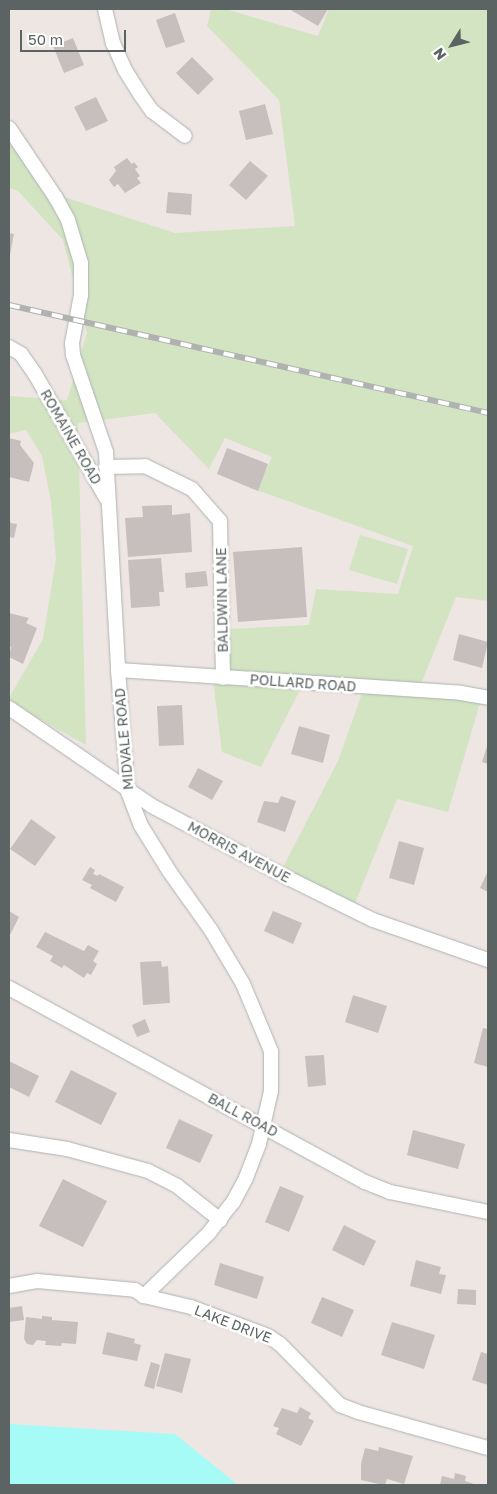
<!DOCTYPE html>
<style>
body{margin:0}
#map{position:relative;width:497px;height:1494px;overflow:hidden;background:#eee6e3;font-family:"Golos Text",sans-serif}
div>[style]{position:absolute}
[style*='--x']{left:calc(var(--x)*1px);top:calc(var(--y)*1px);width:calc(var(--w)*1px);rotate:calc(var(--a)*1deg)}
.green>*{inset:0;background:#d2e4c1}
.water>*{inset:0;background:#a6fbf7}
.building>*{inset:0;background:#c6bfbe}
.roads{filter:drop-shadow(0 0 1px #adb2b3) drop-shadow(0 0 1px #adb2b3)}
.street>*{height:14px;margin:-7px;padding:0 7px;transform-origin:7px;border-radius:7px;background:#fff}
.rail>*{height:5.5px;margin-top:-2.75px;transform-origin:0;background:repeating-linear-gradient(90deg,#fff 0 11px,#b0b1b1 0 22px);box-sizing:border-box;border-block:1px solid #b0b1b1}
span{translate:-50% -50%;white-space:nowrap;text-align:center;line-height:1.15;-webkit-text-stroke:5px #fff;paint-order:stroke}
.street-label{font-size:14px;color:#5c6363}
.frame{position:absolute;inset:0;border:10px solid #5c6363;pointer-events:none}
.north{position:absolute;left:427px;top:20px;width:50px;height:50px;-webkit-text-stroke:4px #fff;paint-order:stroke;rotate:234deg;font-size:14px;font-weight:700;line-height:20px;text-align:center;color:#5c6363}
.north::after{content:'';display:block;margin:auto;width:18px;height:22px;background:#5c6363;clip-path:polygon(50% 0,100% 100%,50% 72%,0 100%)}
.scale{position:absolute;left:20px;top:30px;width:106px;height:22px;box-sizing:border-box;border:2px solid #5c6363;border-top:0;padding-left:6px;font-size:15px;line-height:18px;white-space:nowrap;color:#5c6363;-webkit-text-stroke:4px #fff;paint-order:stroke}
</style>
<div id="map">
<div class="green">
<i style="clip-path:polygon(211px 9px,225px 9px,318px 36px,329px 9px,488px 9px,488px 601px,456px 597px,419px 689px,482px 696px,448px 812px,397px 799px,353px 908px,280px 873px,338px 761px,365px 685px,304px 682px,261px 767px,222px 752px,212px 673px,229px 674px,230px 629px,309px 625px,316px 589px,398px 594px,413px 546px,257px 490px,272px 457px,225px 438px,209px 469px,155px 413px,78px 423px,86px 745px,9px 702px,9px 698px,43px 639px,56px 559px,51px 501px,42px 456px,26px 430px,9px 434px,9px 396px,67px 400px,87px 333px,63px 240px,18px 191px,9px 188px,9px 129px,58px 195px,175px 233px,295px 226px,279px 100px,207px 26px)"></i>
<i style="clip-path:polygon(360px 535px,408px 549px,397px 584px,349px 570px)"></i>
</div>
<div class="water">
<i style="clip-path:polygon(9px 1424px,175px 1434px,238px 1485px,9px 1485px)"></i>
</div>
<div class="building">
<i style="clip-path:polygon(289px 9px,328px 9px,318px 26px)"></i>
<i style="clip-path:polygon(175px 13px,185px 42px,166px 48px,156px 20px)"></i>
<i style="clip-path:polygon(73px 38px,84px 65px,64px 73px,53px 46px)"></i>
<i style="clip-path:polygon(192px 57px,214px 79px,198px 95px,176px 73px)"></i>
<i style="clip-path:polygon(96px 97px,108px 121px,86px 131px,74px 107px)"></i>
<i style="clip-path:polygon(265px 104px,273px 134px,246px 140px,239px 111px)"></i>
<i style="clip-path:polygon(127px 158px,132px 164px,134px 162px,138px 167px,135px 169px,140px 176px,137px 178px,141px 183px,125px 193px,118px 184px,114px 187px,109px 180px,116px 171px,114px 167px)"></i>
<i style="clip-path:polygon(250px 161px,268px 176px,246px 200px,229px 185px)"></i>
<i style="clip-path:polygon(168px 192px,192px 194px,191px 215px,166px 213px)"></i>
<i style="clip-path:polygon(9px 233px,14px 234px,10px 255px,9px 254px)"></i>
<i style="clip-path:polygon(9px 438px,21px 441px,20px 445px,34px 463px,29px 482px,9px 477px)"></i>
<i style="clip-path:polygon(227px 448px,268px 464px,258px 491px,217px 474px)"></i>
<i style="clip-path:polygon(172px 505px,172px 515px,190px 513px,192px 552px,128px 557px,125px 518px,143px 517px,142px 506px)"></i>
<i style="clip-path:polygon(9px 519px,11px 523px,17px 524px,14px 538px,9px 537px)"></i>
<i style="clip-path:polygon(302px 547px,307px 617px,238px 622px,233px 552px)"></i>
<i style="clip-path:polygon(161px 558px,164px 592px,159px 592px,160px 606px,131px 608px,128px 560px)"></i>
<i style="clip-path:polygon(206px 571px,208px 586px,186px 588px,185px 573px)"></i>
<i style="clip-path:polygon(9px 613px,29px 618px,26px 623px,37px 628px,23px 664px,9px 657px,11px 647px,9px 646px)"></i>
<i style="clip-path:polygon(459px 634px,488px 642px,482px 668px,453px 660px)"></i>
<i style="clip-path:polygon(182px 705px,184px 745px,159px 746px,157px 706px)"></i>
<i style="clip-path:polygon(299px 726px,330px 735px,323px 763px,291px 754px)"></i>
<i style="clip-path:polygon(488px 743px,488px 764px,482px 762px)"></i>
<i style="clip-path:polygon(198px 768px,223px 781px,212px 800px,188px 787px)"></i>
<i style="clip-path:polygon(281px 796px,296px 801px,285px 832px,257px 822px,264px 801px,278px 803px)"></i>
<i style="clip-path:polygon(31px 819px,56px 837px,35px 866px,10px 849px)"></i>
<i style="clip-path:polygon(399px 841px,424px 848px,414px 885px,389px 878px)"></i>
<i style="clip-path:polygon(90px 867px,95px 870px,93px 874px,98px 876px,99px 874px,124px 887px,116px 902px,90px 888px,92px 885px,82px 880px)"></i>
<i style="clip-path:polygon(488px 871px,488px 892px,480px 888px)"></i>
<i style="clip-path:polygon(9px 911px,19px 917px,9px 937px)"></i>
<i style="clip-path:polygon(273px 911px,302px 923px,293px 944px,264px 931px)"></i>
<i style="clip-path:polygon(45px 932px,84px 951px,88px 945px,99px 951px,93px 961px,97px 964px,91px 975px,87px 973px,84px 978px,64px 965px,62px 968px,50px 961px,53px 956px,36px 947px)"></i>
<i style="clip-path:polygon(161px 961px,162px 967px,168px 966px,170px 1003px,143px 1005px,140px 962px)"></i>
<i style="clip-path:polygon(353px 995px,387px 1006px,378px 1033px,345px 1022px)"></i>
<i style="clip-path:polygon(145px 1019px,150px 1032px,137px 1037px,132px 1025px)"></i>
<i style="clip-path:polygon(483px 1028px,488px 1029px,488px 1067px,474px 1063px)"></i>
<i style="clip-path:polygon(324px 1055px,326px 1085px,308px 1087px,305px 1056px)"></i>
<i style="clip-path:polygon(9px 1061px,39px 1076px,29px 1097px,9px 1087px)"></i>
<i style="clip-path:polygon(71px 1070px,117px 1093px,101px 1125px,55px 1102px)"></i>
<i style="clip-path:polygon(179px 1119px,213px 1135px,200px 1163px,166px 1148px)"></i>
<i style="clip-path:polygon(413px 1130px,465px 1144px,458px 1169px,407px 1155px)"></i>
<i style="clip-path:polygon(63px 1179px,107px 1201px,83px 1247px,39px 1226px)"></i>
<i style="clip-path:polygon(280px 1186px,304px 1196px,289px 1232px,265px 1222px)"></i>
<i style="clip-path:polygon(344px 1225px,376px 1241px,364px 1266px,332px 1250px)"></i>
<i style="clip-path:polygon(416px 1260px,441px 1267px,439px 1274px,446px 1275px,441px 1294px,410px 1286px)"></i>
<i style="clip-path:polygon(220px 1263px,264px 1277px,257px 1299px,214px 1285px)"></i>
<i style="clip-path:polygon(458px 1289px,476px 1290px,476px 1305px,457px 1304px)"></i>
<i style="clip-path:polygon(322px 1297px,354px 1310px,342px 1337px,311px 1323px)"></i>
<i style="clip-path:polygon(22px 1306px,24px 1320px,9px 1322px,9px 1308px)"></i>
<i style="clip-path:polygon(42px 1316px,52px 1317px,52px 1320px,78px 1322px,76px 1344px,62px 1343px,61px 1346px,45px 1345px,46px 1341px,37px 1340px,33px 1345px,27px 1344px,24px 1339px,26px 1317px,42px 1319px)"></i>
<i style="clip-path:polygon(392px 1322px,435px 1335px,424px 1369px,381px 1355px)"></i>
<i style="clip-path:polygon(107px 1332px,135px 1339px,134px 1343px,141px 1345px,137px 1361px,102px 1354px)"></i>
<i style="clip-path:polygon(481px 1352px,488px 1354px,488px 1385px,472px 1380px)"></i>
<i style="clip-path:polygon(165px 1353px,191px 1359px,182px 1393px,156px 1386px)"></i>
<i style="clip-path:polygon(151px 1362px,160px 1365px,154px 1389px,144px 1386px)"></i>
<i style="clip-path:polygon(300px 1407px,311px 1413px,308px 1418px,314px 1421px,301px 1446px,276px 1434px,279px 1428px,273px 1426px,282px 1408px,297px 1413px)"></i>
<i style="clip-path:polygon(379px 1447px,413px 1456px,404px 1484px,387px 1479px,385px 1485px,383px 1485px,361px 1480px,361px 1464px,365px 1448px,378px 1451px)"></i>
<i style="clip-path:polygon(455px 1473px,466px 1476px,465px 1481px,477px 1485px,440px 1485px,442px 1476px,454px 1479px)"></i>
</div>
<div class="roads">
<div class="street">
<i style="--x:105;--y:9;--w:35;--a:77"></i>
<i style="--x:113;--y:43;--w:30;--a:66"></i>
<i style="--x:125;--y:70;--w:28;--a:58"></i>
<i style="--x:140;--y:94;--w:21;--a:55"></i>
<i style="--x:152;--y:111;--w:41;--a:37.1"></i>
<i style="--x:9;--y:128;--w:84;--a:56.1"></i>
<i style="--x:56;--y:198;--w:25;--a:61"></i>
<i style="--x:68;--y:220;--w:45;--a:73.2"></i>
<i style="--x:81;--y:263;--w:32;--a:90"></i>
<i style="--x:81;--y:295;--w:49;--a:100.6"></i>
<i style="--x:72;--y:343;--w:12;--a:85"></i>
<i style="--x:73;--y:355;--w:102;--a:71.2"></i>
<i style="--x:106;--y:452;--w:218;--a:86.8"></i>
<i style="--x:118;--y:670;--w:122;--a:85.3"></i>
<i style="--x:128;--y:792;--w:34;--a:69"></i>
<i style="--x:140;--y:824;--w:55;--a:58.3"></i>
<i style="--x:169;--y:871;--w:72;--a:54.6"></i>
<i style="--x:211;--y:930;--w:63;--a:59.3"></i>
<i style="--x:243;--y:984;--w:73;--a:67.3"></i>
<i style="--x:271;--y:1051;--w:40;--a:90"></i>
<i style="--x:271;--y:1091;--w:54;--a:102.8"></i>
<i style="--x:259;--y:1144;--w:36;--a:111"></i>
<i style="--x:246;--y:1178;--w:27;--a:118"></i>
<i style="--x:233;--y:1202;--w:39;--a:128"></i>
<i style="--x:209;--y:1233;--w:91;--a:135.9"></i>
<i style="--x:9;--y:347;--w:14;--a:30"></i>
<i style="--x:21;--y:354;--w:24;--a:55"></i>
<i style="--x:35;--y:374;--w:143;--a:60.2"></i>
<i style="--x:106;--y:467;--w:39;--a:-1"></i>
<i style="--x:145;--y:466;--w:52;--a:26.1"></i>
<i style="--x:192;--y:489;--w:43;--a:48.8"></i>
<i style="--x:220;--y:521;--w:157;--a:88.9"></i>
<i style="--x:118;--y:670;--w:344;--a:3.8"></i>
<i style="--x:461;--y:693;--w:27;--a:10"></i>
<i style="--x:9;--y:708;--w:173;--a:34.4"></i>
<i style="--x:152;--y:806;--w:152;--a:27.9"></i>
<i style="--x:286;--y:877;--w:97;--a:26.3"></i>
<i style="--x:373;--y:920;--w:122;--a:19.2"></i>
<i style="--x:9;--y:988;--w:405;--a:28.6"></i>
<i style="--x:365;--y:1182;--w:27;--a:22"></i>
<i style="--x:390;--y:1192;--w:100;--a:11.5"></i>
<i style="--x:9;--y:1140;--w:59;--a:8.8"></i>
<i style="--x:67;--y:1149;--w:84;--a:15.2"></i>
<i style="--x:148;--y:1171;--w:33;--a:27"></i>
<i style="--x:177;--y:1186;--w:55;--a:38.3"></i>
<i style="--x:9;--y:1286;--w:28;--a:-10"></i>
<i style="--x:37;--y:1281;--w:98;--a:5.2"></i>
<i style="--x:135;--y:1290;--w:11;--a:34"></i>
<i style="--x:144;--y:1296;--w:48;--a:13.2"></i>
<i style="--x:191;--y:1307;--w:82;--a:20.6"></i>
<i style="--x:268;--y:1336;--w:14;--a:34"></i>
<i style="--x:280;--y:1344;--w:86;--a:45.5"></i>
<i style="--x:340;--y:1405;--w:19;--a:21"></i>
<i style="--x:358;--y:1412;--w:135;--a:15.5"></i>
</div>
</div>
<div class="rail">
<i style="--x:9;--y:305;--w:491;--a:12.7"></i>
</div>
<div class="street-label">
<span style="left:71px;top:437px;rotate:60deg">ROMAINE ROAD</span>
<span style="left:222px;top:600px;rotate:-91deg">BALDWIN LANE</span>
<span style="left:303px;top:683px;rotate:4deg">POLLARD ROAD</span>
<span style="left:124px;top:739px;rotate:-95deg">MIDVALE ROAD</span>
<span style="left:239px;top:852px;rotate:28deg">MORRIS AVENUE</span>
<span style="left:243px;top:1115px;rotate:28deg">BALL ROAD</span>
<span style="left:233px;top:1324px;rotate:21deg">LAKE DRIVE</span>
</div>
<div class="frame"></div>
<div class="north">N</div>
<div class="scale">50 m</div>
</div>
